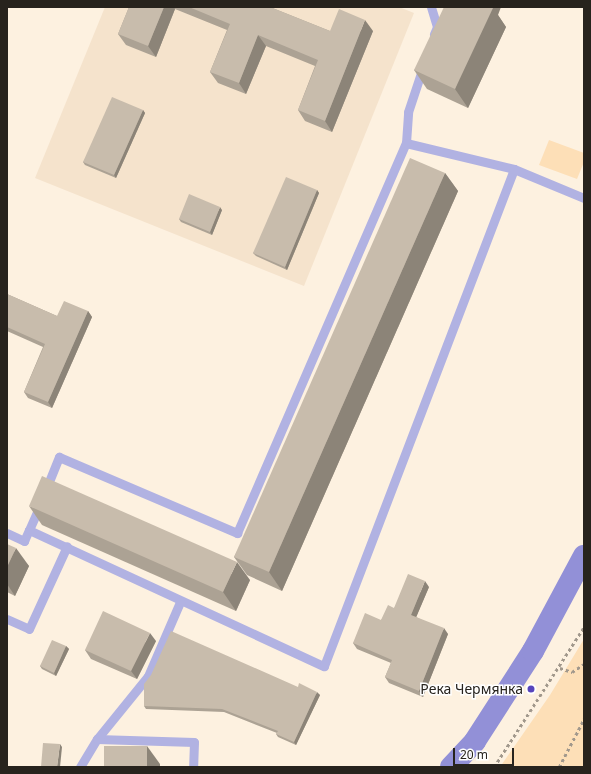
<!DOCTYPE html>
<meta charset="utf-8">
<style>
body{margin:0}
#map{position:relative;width:591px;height:774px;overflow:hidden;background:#fdf1e0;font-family:"Noto Sans",sans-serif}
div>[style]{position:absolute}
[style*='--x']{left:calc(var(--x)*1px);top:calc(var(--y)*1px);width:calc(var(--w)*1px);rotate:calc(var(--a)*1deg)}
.built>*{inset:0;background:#f5e3cc}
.green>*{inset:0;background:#fddfb7}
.path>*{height:2.5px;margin-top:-1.25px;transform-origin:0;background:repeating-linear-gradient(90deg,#a1988c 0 3px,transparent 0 6px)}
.lane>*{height:9px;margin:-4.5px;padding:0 4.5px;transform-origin:4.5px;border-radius:4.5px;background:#b1b2e2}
.secondary>*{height:22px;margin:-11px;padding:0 11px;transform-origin:11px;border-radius:11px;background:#9290d7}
.wall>*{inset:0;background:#aca294}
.shaded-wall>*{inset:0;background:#8c8478}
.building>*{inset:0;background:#c8bcac}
.dots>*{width:11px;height:11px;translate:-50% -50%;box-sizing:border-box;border:2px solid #fff;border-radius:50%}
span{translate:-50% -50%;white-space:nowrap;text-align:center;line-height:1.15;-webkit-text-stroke:3px #fff;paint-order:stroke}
.poi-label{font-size:14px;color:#27231d}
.right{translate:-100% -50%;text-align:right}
.frame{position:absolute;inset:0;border:8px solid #27231d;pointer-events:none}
.scale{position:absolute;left:453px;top:748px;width:61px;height:18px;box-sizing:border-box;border:2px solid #27231d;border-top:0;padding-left:5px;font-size:12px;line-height:14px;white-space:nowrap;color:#27231d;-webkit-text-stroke:3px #fff;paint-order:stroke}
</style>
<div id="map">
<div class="built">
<i style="clip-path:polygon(105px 7px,399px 7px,414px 13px,304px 286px,35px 178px)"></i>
</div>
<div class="green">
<i style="clip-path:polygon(549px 140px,584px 153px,584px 162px,577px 179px,539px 165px)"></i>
<i style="clip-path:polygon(584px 639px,584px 767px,500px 767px,550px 695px)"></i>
</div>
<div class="path">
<i style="--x:560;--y:668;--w:13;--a:18"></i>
<i style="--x:572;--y:672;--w:14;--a:-34"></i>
<i style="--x:494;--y:767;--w:166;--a:-57.3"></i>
<i style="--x:559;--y:767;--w:54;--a:-62.5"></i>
</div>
<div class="lane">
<i style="--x:431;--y:7;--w:21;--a:73"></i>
<i style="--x:437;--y:27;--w:8;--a:113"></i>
<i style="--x:406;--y:143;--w:31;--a:-86"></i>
<i style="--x:408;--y:112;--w:47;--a:-71.6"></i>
<i style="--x:46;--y:489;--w:35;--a:-68"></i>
<i style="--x:59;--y:457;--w:194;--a:23.1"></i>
<i style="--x:237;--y:533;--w:425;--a:-66.6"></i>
<i style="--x:406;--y:143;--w:111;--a:13.5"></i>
<i style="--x:29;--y:530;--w:27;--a:-66"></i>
<i style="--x:7;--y:533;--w:19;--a:25"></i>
<i style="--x:24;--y:541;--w:12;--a:-66"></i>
<i style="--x:29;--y:530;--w:325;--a:24.8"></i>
<i style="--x:324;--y:666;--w:532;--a:-69.08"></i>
<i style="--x:514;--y:169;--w:76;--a:22.5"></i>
<i style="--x:7;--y:619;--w:24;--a:24"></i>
<i style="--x:29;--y:629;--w:91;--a:-65.4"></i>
<i style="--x:97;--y:739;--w:97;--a:1.8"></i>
<i style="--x:194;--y:742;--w:25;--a:92"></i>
<i style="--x:80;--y:767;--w:33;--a:-59"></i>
<i style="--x:97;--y:739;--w:81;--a:-51"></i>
<i style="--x:148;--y:676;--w:81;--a:-66.6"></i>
</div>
<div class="secondary">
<i style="--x:451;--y:767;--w:35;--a:-47"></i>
<i style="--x:475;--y:741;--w:107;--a:-57.2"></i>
<i style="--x:533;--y:651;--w:108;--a:-61.8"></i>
</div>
<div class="wall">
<i style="clip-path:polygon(129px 7px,270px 7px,330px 31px,373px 31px,332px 132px,305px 121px,298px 110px,315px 66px,266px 46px,246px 94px,218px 83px,210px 72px,227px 30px,175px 9px,156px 57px,126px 45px,118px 34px)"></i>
<i style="clip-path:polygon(498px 15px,506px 27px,468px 108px,427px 89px,414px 70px)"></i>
<i style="clip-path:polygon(143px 110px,145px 113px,116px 178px,85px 165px,83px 162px)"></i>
<i style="clip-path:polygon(445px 173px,458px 191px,282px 591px,247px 575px,234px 557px)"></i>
<i style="clip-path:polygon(317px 190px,319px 193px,287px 270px,256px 256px,253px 253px)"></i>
<i style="clip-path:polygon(222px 210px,212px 235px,181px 222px,179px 219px)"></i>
<i style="clip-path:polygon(7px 294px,57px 316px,88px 311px,92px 317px,52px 408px,28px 398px,24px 392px,43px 347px,7px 331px)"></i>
<i style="clip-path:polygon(29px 506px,250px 580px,236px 611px,42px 525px)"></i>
<i style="clip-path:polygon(7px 544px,29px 566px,15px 596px,7px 592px)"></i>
<i style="clip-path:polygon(429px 587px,416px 617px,448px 634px,423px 697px,389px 683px,385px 677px,391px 663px,357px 649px,353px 643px,381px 620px,394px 608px)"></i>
<i style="clip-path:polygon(156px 641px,137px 679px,91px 659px,85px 650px)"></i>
<i style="clip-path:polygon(66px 646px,69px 649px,56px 676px,42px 669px,40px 666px)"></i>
<i style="clip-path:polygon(298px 687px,320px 695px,296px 745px,278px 737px,276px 734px,277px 733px,224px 712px,146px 709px,144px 706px)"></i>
</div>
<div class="shaded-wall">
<i style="clip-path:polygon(164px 7px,174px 7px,175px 9px,156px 57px,148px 46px)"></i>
<i style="clip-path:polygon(485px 7px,501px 7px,498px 15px,506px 27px,468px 108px,455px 89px)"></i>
<i style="clip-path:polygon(365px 20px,373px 31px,332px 132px,325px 121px)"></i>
<i style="clip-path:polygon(258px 35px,266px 46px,246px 94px,239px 83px)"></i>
<i style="clip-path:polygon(143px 110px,145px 113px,116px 178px,114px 175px)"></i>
<i style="clip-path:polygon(445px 173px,458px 191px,282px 591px,269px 572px)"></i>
<i style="clip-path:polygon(317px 190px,319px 193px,287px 270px,285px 267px)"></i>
<i style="clip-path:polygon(220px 207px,222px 210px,212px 235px,210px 232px)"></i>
<i style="clip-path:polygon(88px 311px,92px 317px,52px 408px,48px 402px)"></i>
<i style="clip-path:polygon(16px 548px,29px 566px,15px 596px,7px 584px,7px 567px)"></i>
<i style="clip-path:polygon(237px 562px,250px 580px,236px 611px,223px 592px)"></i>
<i style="clip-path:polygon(425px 581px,429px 587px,415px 620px,411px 615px)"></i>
<i style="clip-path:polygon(444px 628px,448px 634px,423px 697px,419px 691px)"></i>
<i style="clip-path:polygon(150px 633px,156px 641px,137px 679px,131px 671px)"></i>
<i style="clip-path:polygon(66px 646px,69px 649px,56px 676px,54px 673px)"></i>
<i style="clip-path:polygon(317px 692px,320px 695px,296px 745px,294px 742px)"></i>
<i style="clip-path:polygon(60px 744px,62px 747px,60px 767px,57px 767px)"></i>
<i style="clip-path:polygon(147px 746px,160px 764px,160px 767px,147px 767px)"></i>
</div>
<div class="building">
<i style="clip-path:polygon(129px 7px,164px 7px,148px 46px,118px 34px)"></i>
<i style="clip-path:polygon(189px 7px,270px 7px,330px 31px,339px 9px,365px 20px,325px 121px,298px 110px,318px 60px,258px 35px,239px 83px,210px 72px,230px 24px)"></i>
<i style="clip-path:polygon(444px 7px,490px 7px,493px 8px,455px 89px,414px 70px)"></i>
<i style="clip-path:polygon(112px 97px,143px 110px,114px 175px,83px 162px)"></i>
<i style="clip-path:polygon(410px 158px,445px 173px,269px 572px,234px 557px)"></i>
<i style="clip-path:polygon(286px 177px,317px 190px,285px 267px,253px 253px)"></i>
<i style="clip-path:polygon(189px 194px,220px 207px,210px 232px,179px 219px)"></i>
<i style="clip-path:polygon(7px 294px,57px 316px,64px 301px,88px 311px,48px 402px,24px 392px,45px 344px,7px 327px)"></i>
<i style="clip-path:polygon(42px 476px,237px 562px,223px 592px,29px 506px)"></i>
<i style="clip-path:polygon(7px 544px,16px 548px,7px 567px)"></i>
<i style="clip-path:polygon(408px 574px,425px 581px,411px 615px,444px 628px,419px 691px,385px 677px,392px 660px,353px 643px,365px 613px,381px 620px,388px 605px,394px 608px)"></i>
<i style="clip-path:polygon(103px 611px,150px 633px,131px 671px,85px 650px)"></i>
<i style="clip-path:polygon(171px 631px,298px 687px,299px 683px,317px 692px,294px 742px,276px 734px,278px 731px,222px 709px,144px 706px,144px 684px,151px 675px)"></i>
<i style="clip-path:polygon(52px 640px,66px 646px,54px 673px,40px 666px)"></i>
<i style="clip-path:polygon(43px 743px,60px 744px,57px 767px,41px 767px)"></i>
<i style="clip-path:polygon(104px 746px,147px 746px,147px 767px,104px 767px)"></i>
</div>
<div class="dots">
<i style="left:531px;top:689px;background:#5744bc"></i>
</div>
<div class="poi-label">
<span class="right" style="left:523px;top:689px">Река Чермянка</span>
</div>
<div class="frame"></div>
<div class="scale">20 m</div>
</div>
